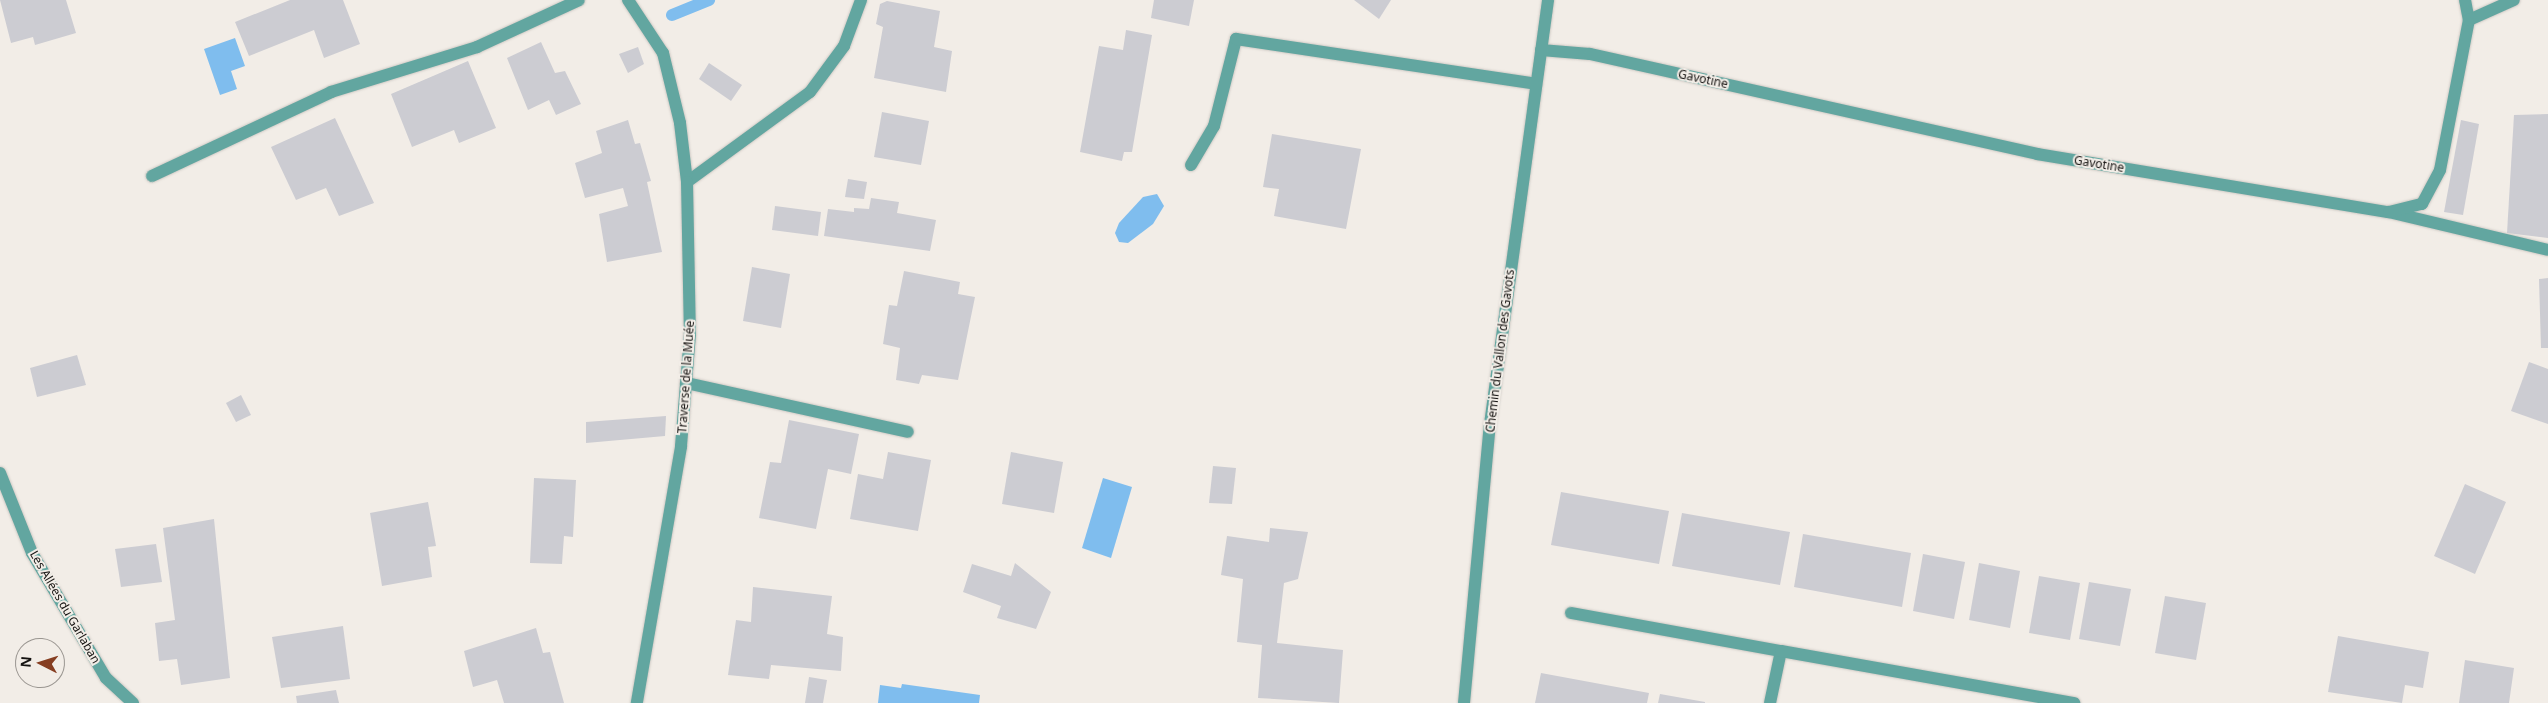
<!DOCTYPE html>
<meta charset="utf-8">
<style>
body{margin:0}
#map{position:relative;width:2548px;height:703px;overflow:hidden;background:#f2ede7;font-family:"Noto Sans",sans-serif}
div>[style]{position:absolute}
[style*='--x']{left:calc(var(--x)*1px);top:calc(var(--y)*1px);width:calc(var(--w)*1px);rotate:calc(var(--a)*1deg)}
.water>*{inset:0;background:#7fbdee}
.stream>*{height:12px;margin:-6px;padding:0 6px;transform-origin:6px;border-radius:6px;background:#7fbdee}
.building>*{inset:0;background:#ccccd2}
.roads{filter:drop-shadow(0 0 1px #cfcac5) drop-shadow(0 0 1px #cfcac5)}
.lane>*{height:12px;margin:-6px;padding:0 6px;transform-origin:6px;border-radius:6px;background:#62a6a0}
.street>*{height:12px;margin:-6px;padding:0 6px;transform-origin:6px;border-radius:6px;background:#62a6a0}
span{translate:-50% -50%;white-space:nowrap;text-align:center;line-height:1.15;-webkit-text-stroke:4px #f2ede7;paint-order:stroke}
.street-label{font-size:12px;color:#151311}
.north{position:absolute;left:15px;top:638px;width:50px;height:50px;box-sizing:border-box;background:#f2ede7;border:1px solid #9a9691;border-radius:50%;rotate:275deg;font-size:14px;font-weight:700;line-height:20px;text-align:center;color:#151311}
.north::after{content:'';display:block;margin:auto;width:18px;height:22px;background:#863e21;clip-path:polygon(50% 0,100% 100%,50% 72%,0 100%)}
</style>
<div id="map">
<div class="water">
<i style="clip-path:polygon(235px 38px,245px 66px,231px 71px,237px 89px,220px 95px,204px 49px)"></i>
<i style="clip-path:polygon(1157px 194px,1164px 206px,1153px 224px,1128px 243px,1119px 242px,1115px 233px,1119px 223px,1143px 197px)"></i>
<i style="clip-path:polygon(1103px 478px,1132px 487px,1111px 558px,1082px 548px)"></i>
<i style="clip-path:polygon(902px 684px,980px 695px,979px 703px,878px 703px,880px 685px,901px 688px)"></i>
</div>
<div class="stream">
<i style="--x:672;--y:15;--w:40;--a:-22"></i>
</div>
<div class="building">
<i style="clip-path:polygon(0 0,66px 0,76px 33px,35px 45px,33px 37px,11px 43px)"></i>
<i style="clip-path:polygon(290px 0,343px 0,360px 44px,324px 58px,314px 30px,249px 56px,235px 22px)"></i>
<i style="clip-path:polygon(1154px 0,1194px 0,1189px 26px,1151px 18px)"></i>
<i style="clip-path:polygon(1354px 0,1391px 0,1379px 19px)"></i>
<i style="clip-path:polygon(887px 1px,940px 11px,934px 47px,952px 51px,946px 92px,874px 78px,883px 27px,876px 24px,880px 4px)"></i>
<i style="clip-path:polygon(1126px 30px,1152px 35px,1132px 152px,1124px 152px,1122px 161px,1080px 152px,1099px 46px,1123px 50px)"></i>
<i style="clip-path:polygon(541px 42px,555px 73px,565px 71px,581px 104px,556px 115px,549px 100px,528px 110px,507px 58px)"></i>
<i style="clip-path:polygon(638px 47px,644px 64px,628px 73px,619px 54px)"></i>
<i style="clip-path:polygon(468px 61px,496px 128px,459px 143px,454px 130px,412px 147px,391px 94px)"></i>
<i style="clip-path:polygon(709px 63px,742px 85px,731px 101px,699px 79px)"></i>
<i style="clip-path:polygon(882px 112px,929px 121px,921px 165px,874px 157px)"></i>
<i style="clip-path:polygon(2548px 114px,2548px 238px,2507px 233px,2514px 115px)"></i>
<i style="clip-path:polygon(335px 118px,374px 203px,339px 216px,326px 188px,296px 200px,271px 147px)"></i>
<i style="clip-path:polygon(628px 120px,635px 144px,640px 143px,651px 181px,647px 182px,662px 252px,607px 262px,599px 214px,628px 206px,623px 188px,585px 198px,575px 163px,602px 153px,596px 131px)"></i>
<i style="clip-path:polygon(2461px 120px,2479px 124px,2463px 215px,2444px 212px)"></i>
<i style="clip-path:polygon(1272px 134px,1361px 149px,1346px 229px,1274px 216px,1279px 189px,1263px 187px)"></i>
<i style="clip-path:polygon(848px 179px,867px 182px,864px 199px,845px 197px)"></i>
<i style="clip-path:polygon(871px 198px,899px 202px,897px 213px,936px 220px,930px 251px,824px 236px,828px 209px,854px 212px,854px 208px,869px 209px)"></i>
<i style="clip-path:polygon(775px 206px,821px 212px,818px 236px,772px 230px)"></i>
<i style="clip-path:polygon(752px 267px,790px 274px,781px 328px,743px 321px)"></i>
<i style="clip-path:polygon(904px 271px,960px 282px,958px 294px,975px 297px,958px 380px,922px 375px,919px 384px,896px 380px,900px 348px,883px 344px,889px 305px,897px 306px)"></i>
<i style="clip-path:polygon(2548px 278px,2548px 348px,2541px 348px,2539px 279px)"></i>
<i style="clip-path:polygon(77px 355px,86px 385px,37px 397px,30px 368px)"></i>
<i style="clip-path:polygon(2529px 362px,2548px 369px,2548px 424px,2511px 411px)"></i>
<i style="clip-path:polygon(241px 395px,251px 415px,236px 422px,226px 403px)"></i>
<i style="clip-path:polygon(666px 416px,665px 436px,586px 443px,586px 422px)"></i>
<i style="clip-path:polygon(789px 420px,859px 434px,851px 474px,828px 469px,816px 529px,759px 518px,770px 462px,781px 463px)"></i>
<i style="clip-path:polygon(888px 452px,931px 460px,918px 531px,850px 519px,858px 474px,883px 479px)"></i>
<i style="clip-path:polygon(1011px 452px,1063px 462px,1054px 513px,1002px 504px)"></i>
<i style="clip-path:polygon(1213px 466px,1236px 468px,1232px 504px,1209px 503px)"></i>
<i style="clip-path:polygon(534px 478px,576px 480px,573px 537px,564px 536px,562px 564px,530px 563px)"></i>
<i style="clip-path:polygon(2465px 484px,2506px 502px,2475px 574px,2434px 556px)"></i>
<i style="clip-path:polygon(1561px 492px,1669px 511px,1659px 564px,1551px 545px)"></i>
<i style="clip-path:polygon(428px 502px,436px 546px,428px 547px,432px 577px,382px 586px,370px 513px)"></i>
<i style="clip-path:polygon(1682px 513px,1790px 532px,1780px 585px,1672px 566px)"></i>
<i style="clip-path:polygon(214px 519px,230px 678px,181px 685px,177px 659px,159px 661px,155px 623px,175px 620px,163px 528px)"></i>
<i style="clip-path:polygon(1270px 528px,1308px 532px,1298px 579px,1284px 583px,1277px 643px,1343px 650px,1339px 703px,1258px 698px,1262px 645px,1237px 642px,1243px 579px,1221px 575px,1227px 536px,1269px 542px)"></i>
<i style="clip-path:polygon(1803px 534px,1911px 553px,1902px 607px,1794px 587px)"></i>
<i style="clip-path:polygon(156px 544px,162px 582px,121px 587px,115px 549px)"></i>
<i style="clip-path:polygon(1923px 554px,1965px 562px,1954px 619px,1913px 611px)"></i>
<i style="clip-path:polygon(1015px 563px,1051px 592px,1036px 629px,997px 618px,1001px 606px,963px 592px,972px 564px,1011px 576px)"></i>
<i style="clip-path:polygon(1979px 563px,2020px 571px,2010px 628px,1969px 620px)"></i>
<i style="clip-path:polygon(2039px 576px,2080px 583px,2070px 640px,2029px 633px)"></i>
<i style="clip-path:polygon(2089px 582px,2131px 589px,2120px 646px,2079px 639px)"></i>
<i style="clip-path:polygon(753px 587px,832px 596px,827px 634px,843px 637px,841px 671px,771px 665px,769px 679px,728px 675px,736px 620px,751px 622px)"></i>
<i style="clip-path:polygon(2165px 596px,2206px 603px,2196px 660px,2155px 653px)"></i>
<i style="clip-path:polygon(343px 626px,350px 679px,281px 688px,272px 637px)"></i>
<i style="clip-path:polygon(536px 628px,543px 653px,550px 652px,564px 703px,504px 703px,497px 680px,473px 687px,464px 651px)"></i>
<i style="clip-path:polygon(2338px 636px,2429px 652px,2423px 688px,2405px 685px,2402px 703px,2328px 692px)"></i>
<i style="clip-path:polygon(2465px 660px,2514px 668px,2509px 703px,2459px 703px)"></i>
<i style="clip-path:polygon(1541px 673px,1649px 693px,1647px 703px,1535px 703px)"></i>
<i style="clip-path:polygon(809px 677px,827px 680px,823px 703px,805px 703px)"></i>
<i style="clip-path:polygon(336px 690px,339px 703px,297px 703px,296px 696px)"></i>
<i style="clip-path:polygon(1660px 694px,1705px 702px,1705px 703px,1658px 703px)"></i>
</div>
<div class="roads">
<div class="lane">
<i style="--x:2465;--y:0;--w:20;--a:79"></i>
<i style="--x:1191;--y:165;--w:45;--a:-59.5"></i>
<i style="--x:1214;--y:126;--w:90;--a:-75.8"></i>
<i style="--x:1236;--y:39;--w:303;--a:8.5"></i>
<i style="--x:687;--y:182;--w:152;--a:-36.2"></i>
<i style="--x:810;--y:92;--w:57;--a:-53.5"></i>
<i style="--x:844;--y:46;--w:49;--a:-69.7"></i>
<i style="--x:2389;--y:212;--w:163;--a:13.4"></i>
<i style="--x:686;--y:383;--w:227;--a:12.4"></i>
<i style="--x:1571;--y:613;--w:213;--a:10.3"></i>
<i style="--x:1770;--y:703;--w:53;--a:-78.1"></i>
<i style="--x:1781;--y:651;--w:298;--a:10.1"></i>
</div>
<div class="street">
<i style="--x:628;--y:0;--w:64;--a:56.6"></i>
<i style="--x:663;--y:53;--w:72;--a:76.3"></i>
<i style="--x:680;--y:123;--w:59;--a:83.2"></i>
<i style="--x:687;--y:182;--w:152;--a:88.9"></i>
<i style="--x:690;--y:334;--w:113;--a:94.6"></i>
<i style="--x:681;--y:447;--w:260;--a:99.8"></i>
<i style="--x:1541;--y:50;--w:49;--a:4.7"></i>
<i style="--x:1590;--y:54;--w:458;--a:12.6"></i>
<i style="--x:2037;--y:154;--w:357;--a:9.4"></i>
<i style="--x:2389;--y:212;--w:34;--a:-14"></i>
<i style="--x:2422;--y:204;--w:38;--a:-62"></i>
<i style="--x:2440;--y:170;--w:153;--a:-79.1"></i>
<i style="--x:2469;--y:20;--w:49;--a:-24"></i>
<i style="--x:152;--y:176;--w:198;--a:-25.1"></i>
<i style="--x:331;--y:92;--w:153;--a:-17.1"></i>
<i style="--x:477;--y:47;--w:112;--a:-24.7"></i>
<i style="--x:0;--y:473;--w:86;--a:68.2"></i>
<i style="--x:32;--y:553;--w:145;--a:59.4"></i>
<i style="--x:106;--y:678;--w:37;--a:43"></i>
<i style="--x:1464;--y:703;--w:280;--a:-84.7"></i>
<i style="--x:1490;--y:424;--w:428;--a:-82.2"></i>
</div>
</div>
<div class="street-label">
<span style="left:1703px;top:79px;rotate:12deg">Gavotine</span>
<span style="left:2099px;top:164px;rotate:9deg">Gavotine</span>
<span style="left:1500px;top:351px;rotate:-83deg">Chemin du Vallon des Gavots</span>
<span style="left:686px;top:377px;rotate:-86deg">Traverse de la Muée</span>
<span style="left:65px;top:607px;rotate:60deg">Les Allées du Garlaban</span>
</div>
<div class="north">N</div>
</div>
